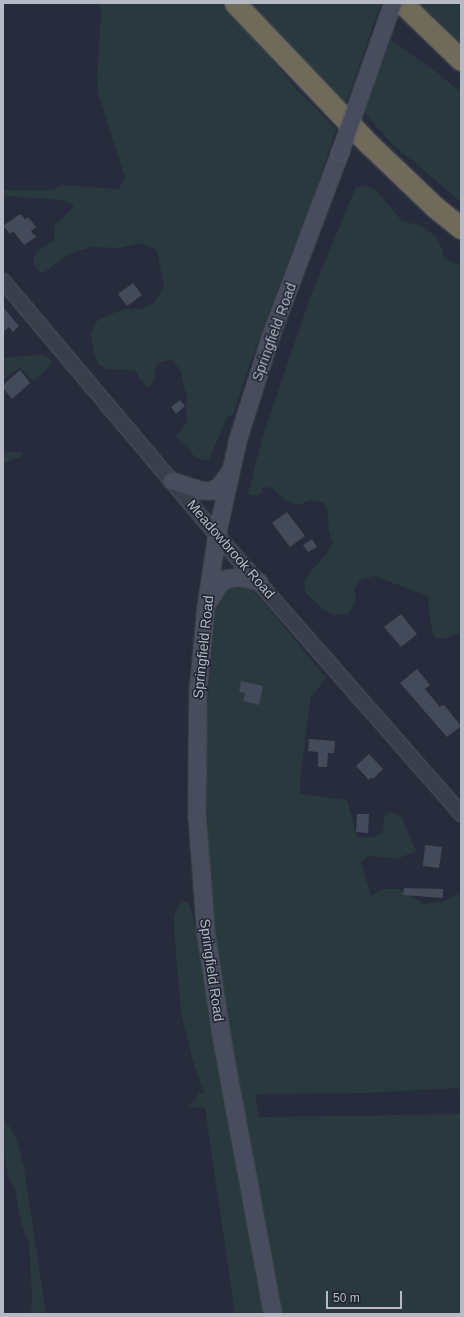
<!DOCTYPE html>
<style>
body{margin:0}
#map{position:relative;width:464px;height:1317px;overflow:hidden;background:#262c3b;font-family:Arial,sans-serif}
div>[style]{position:absolute}
[style*='--x']{left:calc(var(--x)*1px);top:calc(var(--y)*1px);width:calc(var(--w)*1px);rotate:calc(var(--a)*1deg)}
.green>*{inset:0;background:#29393d}
.building>*{inset:0;background:#434a59}
.roads{filter:drop-shadow(0 0 1px #555a66) drop-shadow(0 0 1px #555a66)}
.tertiary>*{height:14px;margin:-7px;padding:0 7px;transform-origin:7px;border-radius:7px;background:#3a3f4b}
.secondary>*{height:16px;margin:-8px;padding:0 8px;transform-origin:8px;border-radius:8px;background:#484d5e}
.motorway>*{height:21px;margin:-10.5px;padding:0 10.5px;transform-origin:10.5px;border-radius:10.5px;background:#706a58}
.bridges{filter:drop-shadow(0 0 1px #555a66) drop-shadow(0 0 1px #555a66)}
.secondary-bridge>*{height:16px;margin:-8px;padding:0 8px;transform-origin:8px;border-radius:8px;background:#484d5e}
span{translate:-50% -50%;white-space:nowrap;text-align:center;line-height:1.15;-webkit-text-stroke:3px #1f2430;paint-order:stroke}
.street-label{font-size:14px;color:#b6bac6}
.frame{position:absolute;inset:0;border:4px solid #b6bac6;pointer-events:none}
.scale{position:absolute;left:326px;top:1291px;width:76px;height:18px;box-sizing:border-box;border:2px solid #b6bac6;border-top:0;padding-left:5px;font-size:12px;line-height:14px;white-space:nowrap;color:#b6bac6;-webkit-text-stroke:3px #1f2430;paint-order:stroke}
</style>
<div id="map">
<div class="green">
<i style="clip-path:polygon(99px 3px,221px 3px,277px 65px,296px 89px,336px 129px,314px 195px,249px 366px,233px 415px,228px 416px,209px 459px,201px 460px,193px 455px,190px 449px,176px 436px,188px 421px,186px 415px,187px 398px,180px 370px,171px 359px,160px 362px,156px 366px,154px 380px,150px 387px,146px 386px,139px 378px,136px 371px,107px 369px,98px 364px,94px 352px,91px 335px,95px 323px,101px 318px,124px 309px,142px 309px,155px 302px,164px 286px,157px 250px,140px 243px,120px 248px,91px 247px,69px 254px,45px 272px,41px 272px,37px 270px,34px 265px,34px 257px,38px 250px,53px 241px,55px 233px,54px 225px,62px 219px,74px 206px,63px 200px,3px 196px,3px 190px,52px 190px,62px 185px,119px 189px,125px 177px,98px 93px,97px 79px,101px 12px)"></i>
<i style="clip-path:polygon(251px 3px,382px 3px,375px 19px,346px 104px)"></i>
<i style="clip-path:polygon(418px 3px,461px 3px,461px 48px,438px 21px)"></i>
<i style="clip-path:polygon(391px 40px,439px 74px,461px 93px,461px 202px,391px 143px,364px 112px)"></i>
<i style="clip-path:polygon(367px 186px,377px 191px,402px 221px,422px 226px,435px 236px,441px 246px,444px 258px,461px 266px,460px 540px,461px 542px,461px 632px,447px 638px,435px 638px,431px 625px,428px 607px,429px 597px,375px 576px,361px 579px,355px 588px,356px 601px,348px 614px,335px 615px,325px 611px,306px 593px,304px 583px,310px 572px,327px 553px,333px 543px,329px 531px,327px 509px,324px 503px,311px 500px,298px 505px,285px 500px,272px 488px,263px 487px,261px 494px,255px 496px,248px 494px,262px 438px,311px 295px,356px 187px)"></i>
<i style="clip-path:polygon(38px 355px,45px 355px,52px 361px,49px 367px,34px 381px,20px 368px,3px 380px,3px 359px,11px 357px)"></i>
<i style="clip-path:polygon(3px 452px,13px 452px,24px 453px,19px 458px,10px 460px,3px 464px)"></i>
<i style="clip-path:polygon(229px 583px,247px 585px,271px 611px,326px 678px,311px 697px,300px 778px,300px 794px,347px 800px,357px 837px,372px 837px,383px 832px,384px 818px,390px 812px,401px 816px,416px 851px,397px 859px,369px 856px,361px 862px,371px 896px,383px 889px,399px 889px,424px 904px,442px 902px,461px 893px,461px 1088px,367px 1093px,255px 1094px,259px 1117px,461px 1114px,461px 1314px,281px 1314px,220px 976px,211px 901px,206px 788px,207px 715px,215px 618px,220px 590px)"></i>
<i style="clip-path:polygon(181px 900px,189px 904px,198px 935px,214px 1036px,266px 1314px,235px 1314px,205px 1108px,187px 1107px,195px 1100px,199px 1091px,202px 1094px,204px 1093px,193px 1061px,181px 1013px,174px 930px,174px 916px)"></i>
<i style="clip-path:polygon(3px 1121px,10px 1127px,16px 1138px,24px 1167px,46px 1314px,31px 1314px,32px 1297px,29px 1243px,21px 1223px,15px 1189px,8px 1176px,3px 1146px)"></i>
</div>
<div class="building">
<i style="clip-path:polygon(20px 214px,25px 219px,28px 217px,36px 227px,31px 231px,36px 237px,24px 245px,13px 231px,10px 234px,3px 226px)"></i>
<i style="clip-path:polygon(133px 283px,142px 295px,127px 306px,118px 294px)"></i>
<i style="clip-path:polygon(3px 307px,19px 326px,13px 332px,9px 327px,3px 332px)"></i>
<i style="clip-path:polygon(20px 370px,30px 383px,12px 399px,3px 388px,3px 385px)"></i>
<i style="clip-path:polygon(180px 400px,185px 406px,176px 414px,171px 407px)"></i>
<i style="clip-path:polygon(287px 512px,305px 536px,290px 547px,272px 523px)"></i>
<i style="clip-path:polygon(312px 539px,317px 547px,308px 552px,303px 545px)"></i>
<i style="clip-path:polygon(401px 614px,417px 634px,401px 647px,384px 627px)"></i>
<i style="clip-path:polygon(417px 669px,430px 685px,425px 689px,440px 707px,444px 705px,461px 726px,447px 737px,400px 683px)"></i>
<i style="clip-path:polygon(241px 681px,263px 686px,259px 705px,243px 701px,245px 693px,239px 692px)"></i>
<i style="clip-path:polygon(309px 739px,335px 741px,334px 753px,328px 753px,327px 767px,318px 767px,318px 752px,308px 751px)"></i>
<i style="clip-path:polygon(369px 754px,383px 769px,373px 779px,372px 777px,369px 780px,356px 766px)"></i>
<i style="clip-path:polygon(357px 814px,369px 814px,368px 833px,356px 832px)"></i>
<i style="clip-path:polygon(425px 845px,442px 847px,439px 868px,423px 866px)"></i>
<i style="clip-path:polygon(404px 888px,443px 889px,443px 898px,403px 895px)"></i>
</div>
<div class="roads">
<div class="tertiary">
<i style="--x:3;--y:281;--w:332;--a:49.9"></i>
<i style="--x:217;--y:535;--w:371;--a:48.8"></i>
</div>
<div class="secondary">
<i style="--x:172;--y:481;--w:32;--a:18"></i>
<i style="--x:202;--y:491;--w:9;--a:0"></i>
<i style="--x:211;--y:491;--w:9;--a:-27"></i>
<i style="--x:219;--y:487;--w:17;--a:-54"></i>
<i style="--x:209;--y:601;--w:19;--a:-58"></i>
<i style="--x:219;--y:585;--w:9;--a:-41"></i>
<i style="--x:226;--y:579;--w:16;--a:-7"></i>
<i style="--x:242;--y:577;--w:18;--a:16"></i>
<i style="--x:273;--y:1314;--w:274;--a:-100.5"></i>
<i style="--x:223;--y:1045;--w:112;--a:-98.7"></i>
<i style="--x:206;--y:934;--w:121;--a:-94.3"></i>
<i style="--x:197;--y:813;--w:120;--a:-89.5"></i>
<i style="--x:198;--y:693;--w:85;--a:-84.6"></i>
<i style="--x:206;--y:608;--w:74;--a:-81.4"></i>
<i style="--x:217;--y:535;--w:97;--a:-77.5"></i>
<i style="--x:238;--y:440;--w:109;--a:-72.4"></i>
<i style="--x:271;--y:336;--w:196;--a:-69.3"></i>
</div>
<div class="motorway">
<i style="--x:235;--y:3;--w:195;--a:46.5"></i>
<i style="--x:369;--y:144;--w:91;--a:43.7"></i>
<i style="--x:435;--y:207;--w:33;--a:39"></i>
<i style="--x:402;--y:3;--w:82;--a:44"></i>
</div>
</div>
<div class="bridges">
<div class="secondary-bridge">
<i style="--x:340;--y:153;--w:159;--a:-70.5"></i>
</div>
</div>
<div class="street-label">
<span style="left:274px;top:332px;rotate:-70deg">Springfield Road</span>
<span style="left:231px;top:549px;rotate:49deg">Meadowbrook Road</span>
<span style="left:203px;top:647px;rotate:-84deg">Springfield Road</span>
<span style="left:212px;top:970px;rotate:82deg">Springfield Road</span>
</div>
<div class="frame"></div>
<div class="scale">50 m</div>
</div>
